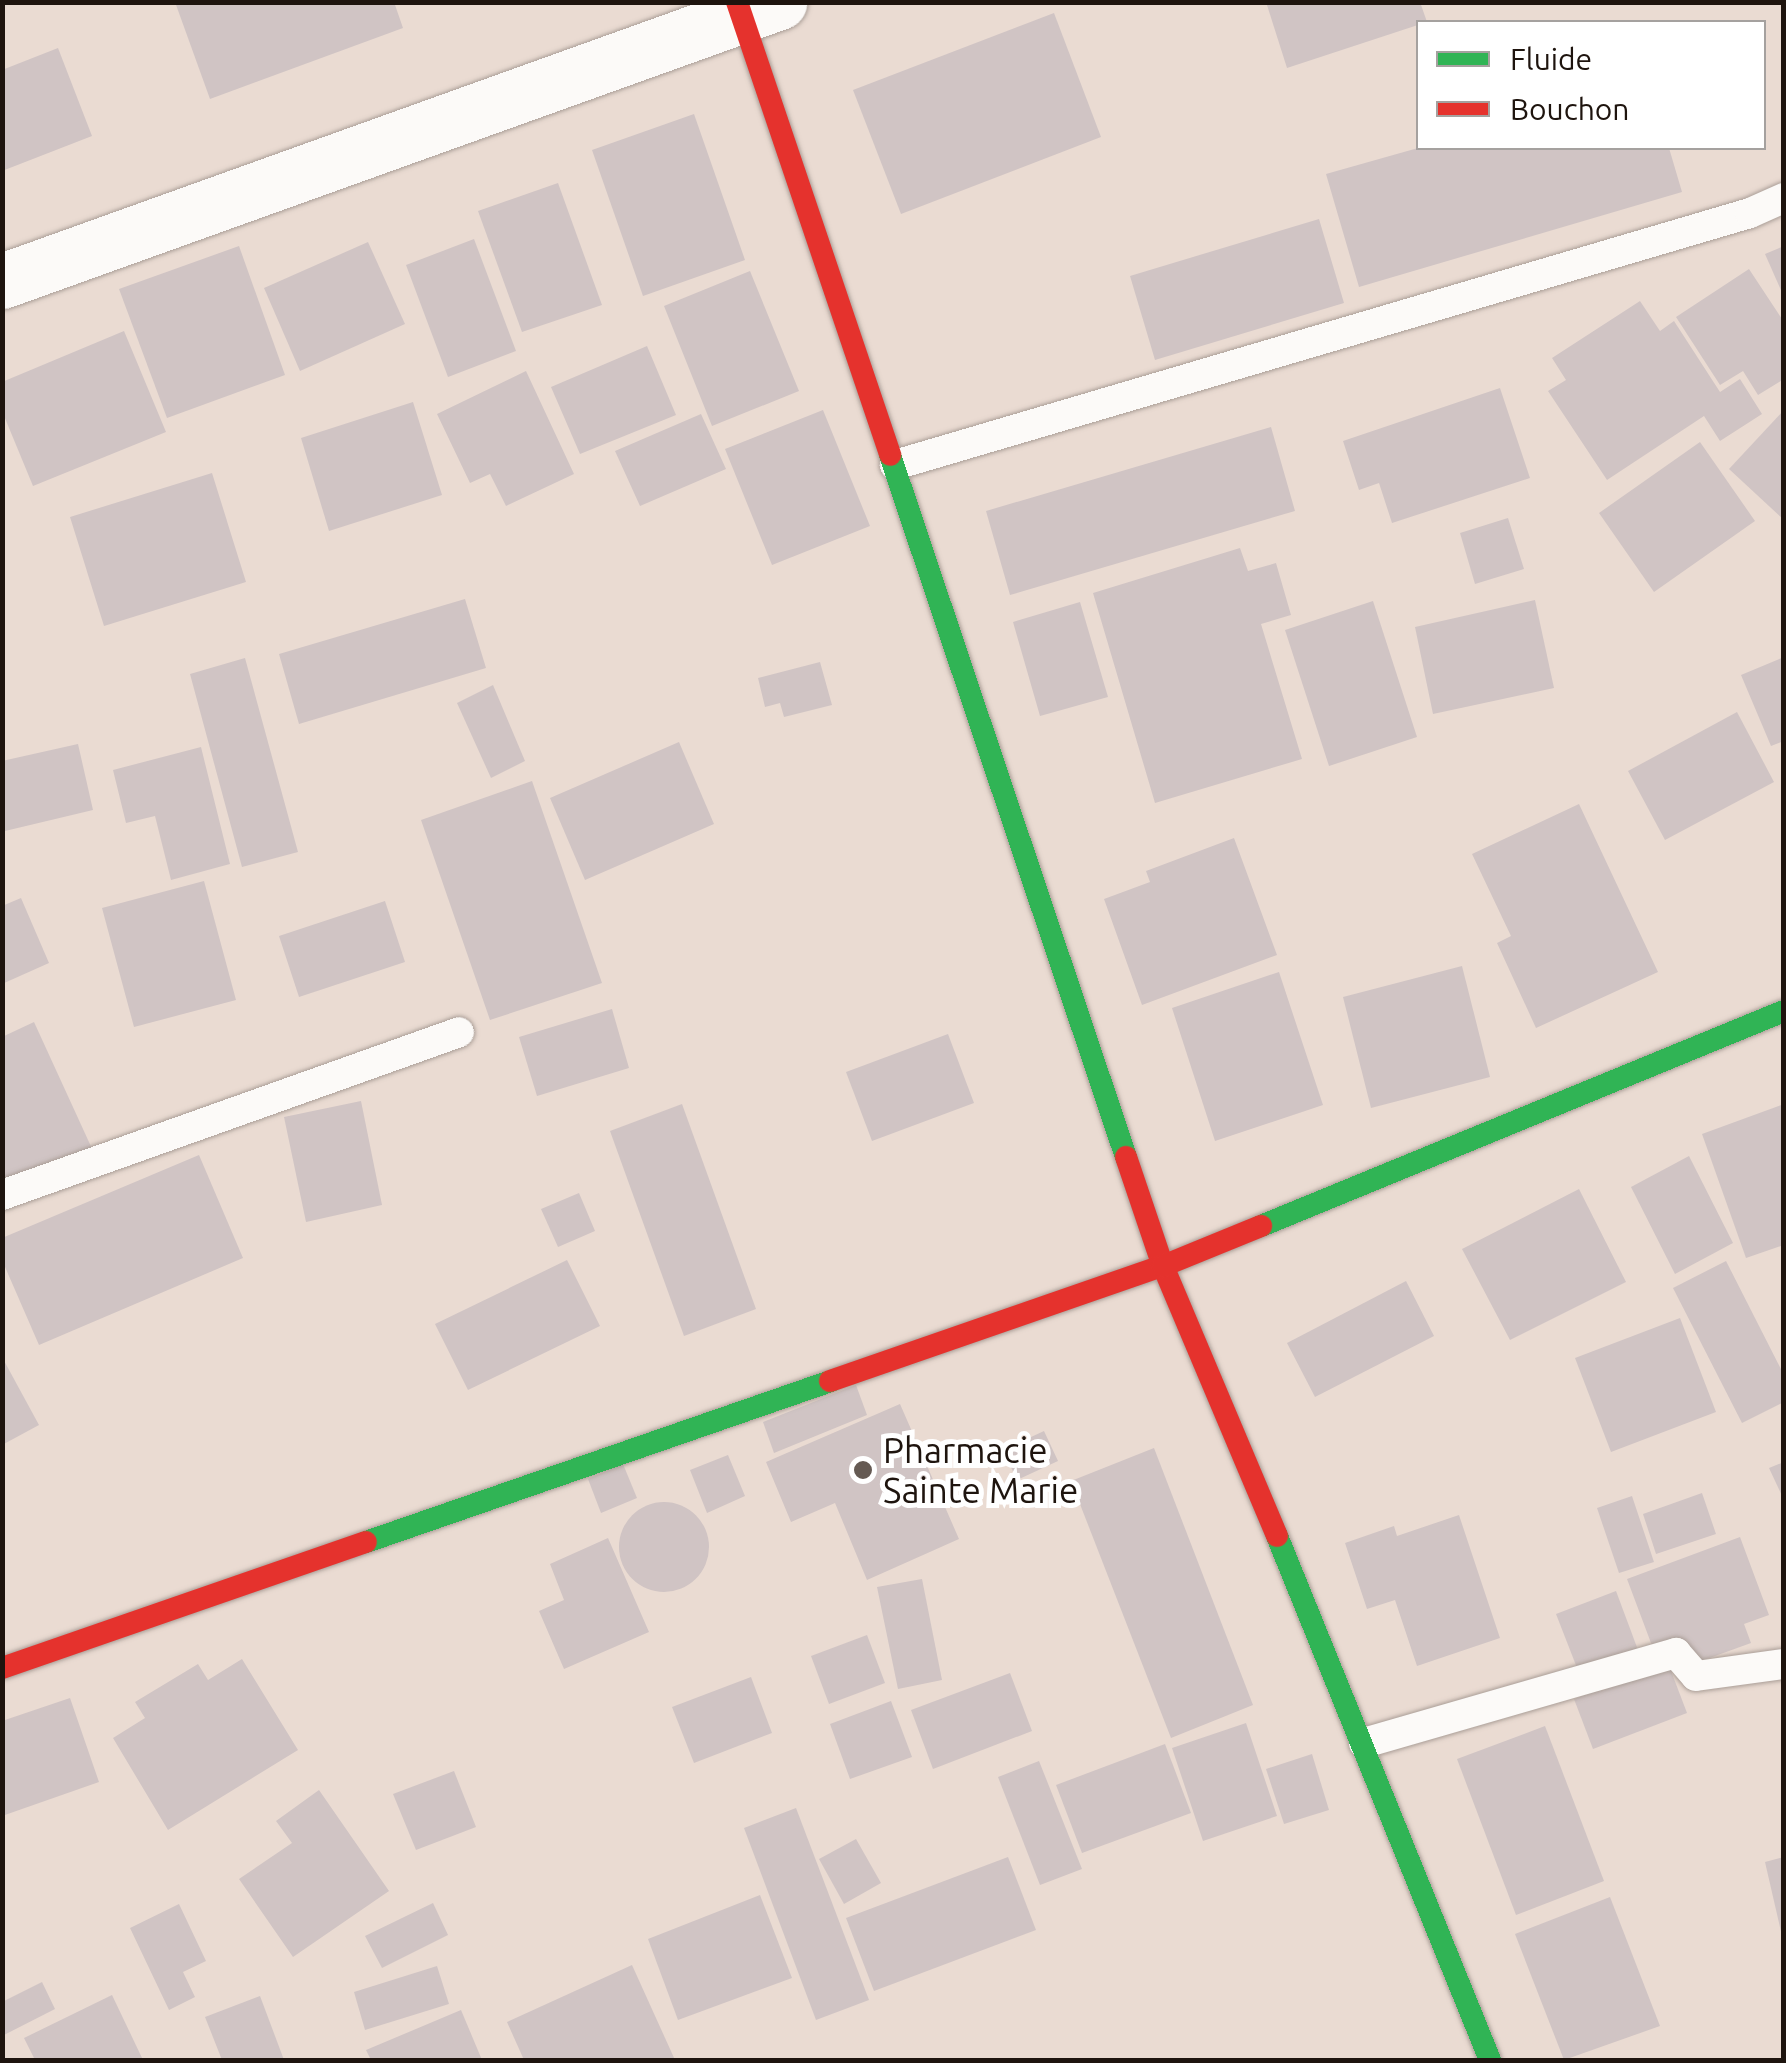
<!DOCTYPE html>
<style>
body{margin:0}
#map{position:relative;width:1786px;height:2063px;overflow:hidden;background:#eadbd2;font-family:Ubuntu,sans-serif}
div>[style]{position:absolute}
[style*='--x']{left:calc(var(--x)*1px);top:calc(var(--y)*1px);width:calc(var(--w)*1px);rotate:calc(var(--a)*1deg)}
.building>*{inset:0;background:#d0c4c4}
.round{border-radius:50%}
.roads{filter:drop-shadow(0 0 2px #aa9e97) drop-shadow(0 0 2px #aa9e97)}
.lane>*{height:30px;margin:-15px;padding:0 15px;transform-origin:15px;border-radius:15px;background:#fcfaf8}
.street>*{height:55px;margin:-27.5px;padding:0 27.5px;transform-origin:27.5px;border-radius:27.5px;background:#fcfaf8}
.fast>*{height:22px;margin:-11px;padding:0 11px;transform-origin:11px;border-radius:11px;background:#30b455}
.jam>*{height:22px;margin:-11px;padding:0 11px;transform-origin:11px;border-radius:11px;background:#e5322d}
.dots>*{width:28px;height:28px;translate:-50% -50%;box-sizing:border-box;border:5px solid #fff;border-radius:50%}
span{translate:-50% -50%;white-space:nowrap;text-align:center;line-height:1.15;-webkit-text-stroke:10px #fff;paint-order:stroke}
.poi-label{font-size:35px;color:#1e140e}
.left{translate:0 -50%;text-align:left}
.frame{position:absolute;inset:0;border:5px solid #1e140e;pointer-events:none}
.legend{position:absolute;left:1416px;top:20px;width:350px;height:130px;box-sizing:border-box;background:#fff;border:2px solid #a5a19f;margin:0;padding:12px 18px;list-style:none;font-size:30px;color:#1e140e}
.legend li{display:flex;align-items:center;gap:20px;height:50px}
.legend b{width:50px;border:2px solid #a5a19f}
</style>
<div id="map">
<div class="building">
<i style="clip-path:polygon(175px 2px,394px 2px,403px 28px,210px 99px)"></i>
<i style="clip-path:polygon(1266px 2px,1420px 2px,1427px 22px,1287px 68px)"></i>
<i style="clip-path:polygon(1054px 13px,1101px 137px,901px 214px,853px 90px)"></i>
<i style="clip-path:polygon(58px 48px,92px 136px,2px 171px,2px 70px)"></i>
<i style="clip-path:polygon(694px 114px,745px 260px,643px 296px,592px 150px)"></i>
<i style="clip-path:polygon(1418px 148px,1669px 148px,1682px 192px,1359px 287px,1326px 174px)"></i>
<i style="clip-path:polygon(558px 183px,602px 305px,522px 332px,478px 211px)"></i>
<i style="clip-path:polygon(1319px 219px,1344px 303px,1155px 360px,1130px 276px)"></i>
<i style="clip-path:polygon(474px 239px,516px 351px,448px 377px,406px 265px)"></i>
<i style="clip-path:polygon(368px 242px,405px 324px,300px 371px,264px 288px)"></i>
<i style="clip-path:polygon(239px 246px,285px 375px,167px 418px,119px 289px)"></i>
<i style="clip-path:polygon(1784px 246px,1784px 297px,1765px 254px)"></i>
<i style="clip-path:polygon(1749px 269px,1784px 322px,1784px 379px,1758px 395px,1743px 371px,1720px 385px,1676px 317px)"></i>
<i style="clip-path:polygon(750px 271px,799px 391px,712px 426px,664px 306px)"></i>
<i style="clip-path:polygon(1640px 301px,1660px 331px,1674px 321px,1720px 392px,1740px 379px,1762px 414px,1720px 441px,1704px 416px,1607px 480px,1548px 391px,1566px 380px,1552px 358px)"></i>
<i style="clip-path:polygon(124px 331px,166px 432px,33px 486px,2px 411px,2px 382px)"></i>
<i style="clip-path:polygon(647px 346px,676px 415px,580px 454px,551px 387px)"></i>
<i style="clip-path:polygon(526px 371px,574px 474px,506px 506px,490px 474px,470px 483px,437px 414px)"></i>
<i style="clip-path:polygon(1500px 388px,1530px 478px,1392px 523px,1379px 483px,1359px 490px,1343px 441px)"></i>
<i style="clip-path:polygon(413px 402px,442px 495px,329px 531px,301px 438px)"></i>
<i style="clip-path:polygon(823px 410px,870px 526px,772px 565px,725px 449px)"></i>
<i style="clip-path:polygon(1784px 410px,1784px 520px,1729px 469px)"></i>
<i style="clip-path:polygon(701px 414px,726px 469px,640px 506px,615px 451px)"></i>
<i style="clip-path:polygon(1271px 427px,1295px 511px,1010px 595px,986px 511px)"></i>
<i style="clip-path:polygon(1700px 442px,1755px 521px,1654px 592px,1599px 513px)"></i>
<i style="clip-path:polygon(212px 473px,246px 582px,104px 626px,70px 517px)"></i>
<i style="clip-path:polygon(1508px 518px,1524px 569px,1475px 584px,1460px 533px)"></i>
<i style="clip-path:polygon(1240px 548px,1248px 571px,1276px 563px,1291px 615px,1261px 624px,1302px 759px,1155px 803px,1093px 593px)"></i>
<i style="clip-path:polygon(465px 599px,486px 668px,299px 724px,279px 654px)"></i>
<i style="clip-path:polygon(1535px 600px,1554px 688px,1433px 714px,1415px 627px)"></i>
<i style="clip-path:polygon(1373px 601px,1417px 737px,1329px 766px,1285px 630px)"></i>
<i style="clip-path:polygon(1080px 602px,1108px 697px,1040px 716px,1013px 622px)"></i>
<i style="clip-path:polygon(1784px 657px,1784px 741px,1771px 746px,1741px 675px)"></i>
<i style="clip-path:polygon(245px 658px,298px 852px,242px 867px,190px 674px)"></i>
<i style="clip-path:polygon(820px 662px,832px 705px,784px 717px,780px 703px,765px 707px,758px 678px)"></i>
<i style="clip-path:polygon(493px 685px,525px 761px,491px 778px,457px 703px)"></i>
<i style="clip-path:polygon(1737px 712px,1774px 782px,1665px 840px,1628px 771px)"></i>
<i style="clip-path:polygon(679px 742px,714px 824px,585px 880px,550px 798px)"></i>
<i style="clip-path:polygon(78px 744px,93px 810px,5px 831px,2px 761px)"></i>
<i style="clip-path:polygon(201px 747px,230px 864px,171px 880px,155px 816px,126px 823px,113px 770px)"></i>
<i style="clip-path:polygon(532px 781px,602px 983px,490px 1020px,421px 820px)"></i>
<i style="clip-path:polygon(1579px 804px,1658px 972px,1536px 1028px,1497px 943px,1511px 936px,1472px 854px)"></i>
<i style="clip-path:polygon(1234px 838px,1277px 955px,1142px 1005px,1104px 899px,1150px 882px,1146px 871px)"></i>
<i style="clip-path:polygon(204px 881px,236px 1000px,134px 1027px,102px 908px)"></i>
<i style="clip-path:polygon(21px 898px,49px 963px,2px 984px,2px 906px)"></i>
<i style="clip-path:polygon(385px 901px,405px 962px,299px 997px,279px 936px)"></i>
<i style="clip-path:polygon(1462px 966px,1490px 1077px,1371px 1108px,1343px 997px)"></i>
<i style="clip-path:polygon(1279px 972px,1323px 1105px,1215px 1141px,1172px 1008px)"></i>
<i style="clip-path:polygon(612px 1009px,629px 1068px,537px 1096px,519px 1037px)"></i>
<i style="clip-path:polygon(34px 1022px,94px 1153px,2px 1196px,2px 1037px)"></i>
<i style="clip-path:polygon(948px 1034px,974px 1103px,872px 1141px,846px 1072px)"></i>
<i style="clip-path:polygon(361px 1101px,382px 1205px,306px 1222px,284px 1117px)"></i>
<i style="clip-path:polygon(682px 1104px,756px 1309px,684px 1336px,610px 1131px)"></i>
<i style="clip-path:polygon(1784px 1104px,1784px 1245px,1746px 1258px,1702px 1134px)"></i>
<i style="clip-path:polygon(199px 1155px,243px 1258px,39px 1345px,2px 1260px,2px 1238px)"></i>
<i style="clip-path:polygon(1689px 1156px,1733px 1243px,1675px 1274px,1631px 1187px)"></i>
<i style="clip-path:polygon(1579px 1189px,1626px 1282px,1510px 1340px,1462px 1249px)"></i>
<i style="clip-path:polygon(579px 1193px,595px 1231px,558px 1247px,541px 1209px)"></i>
<i style="clip-path:polygon(567px 1260px,600px 1326px,468px 1390px,435px 1324px)"></i>
<i style="clip-path:polygon(1726px 1261px,1784px 1375px,1784px 1402px,1742px 1423px,1673px 1288px)"></i>
<i style="clip-path:polygon(1406px 1281px,1434px 1336px,1315px 1397px,1287px 1343px)"></i>
<i style="clip-path:polygon(1680px 1318px,1716px 1412px,1611px 1452px,1575px 1358px)"></i>
<i style="clip-path:polygon(2px 1357px,39px 1425px,2px 1445px)"></i>
<i style="clip-path:polygon(856px 1385px,867px 1415px,774px 1453px,763px 1422px)"></i>
<i style="clip-path:polygon(900px 1404px,959px 1539px,867px 1580px,835px 1503px,791px 1522px,766px 1462px)"></i>
<i style="clip-path:polygon(1044px 1431px,1058px 1461px,1017px 1480px,1003px 1450px)"></i>
<i style="clip-path:polygon(1154px 1448px,1253px 1705px,1171px 1738px,1071px 1481px)"></i>
<i style="clip-path:polygon(728px 1455px,745px 1496px,707px 1513px,690px 1470px)"></i>
<i style="clip-path:polygon(1784px 1462px,1784px 1500px,1769px 1468px)"></i>
<i style="clip-path:polygon(623px 1464px,637px 1498px,601px 1513px,588px 1479px)"></i>
<i style="clip-path:polygon(1702px 1493px,1716px 1534px,1656px 1554px,1643px 1514px)"></i>
<i style="clip-path:polygon(1632px 1496px,1654px 1562px,1619px 1573px,1597px 1508px)"></i>
<i class="round" style="left:619px;top:1502px;width:90px;height:90px"></i>
<i style="clip-path:polygon(1459px 1515px,1500px 1638px,1417px 1666px,1395px 1600px,1367px 1609px,1345px 1543px,1394px 1526px,1397px 1536px)"></i>
<i style="clip-path:polygon(1740px 1537px,1769px 1615px,1744px 1624px,1751px 1643px,1693px 1664px,1684px 1640px,1654px 1651px,1627px 1579px)"></i>
<i style="clip-path:polygon(608px 1538px,649px 1632px,564px 1669px,539px 1611px,564px 1600px,550px 1564px)"></i>
<i style="clip-path:polygon(922px 1579px,942px 1680px,898px 1689px,877px 1587px)"></i>
<i style="clip-path:polygon(1616px 1591px,1638px 1650px,1579px 1673px,1556px 1614px)"></i>
<i style="clip-path:polygon(867px 1635px,885px 1683px,829px 1704px,811px 1656px)"></i>
<i style="clip-path:polygon(242px 1659px,298px 1750px,168px 1830px,113px 1738px,145px 1718px,135px 1702px,198px 1664px,208px 1680px)"></i>
<i style="clip-path:polygon(1668px 1663px,1687px 1713px,1593px 1749px,1574px 1699px)"></i>
<i style="clip-path:polygon(1010px 1673px,1032px 1731px,933px 1769px,911px 1710px)"></i>
<i style="clip-path:polygon(751px 1677px,772px 1733px,694px 1763px,672px 1707px)"></i>
<i style="clip-path:polygon(70px 1698px,99px 1782px,2px 1816px,2px 1721px)"></i>
<i style="clip-path:polygon(891px 1701px,912px 1757px,850px 1779px,830px 1724px)"></i>
<i style="clip-path:polygon(1246px 1723px,1277px 1816px,1203px 1841px,1172px 1748px)"></i>
<i style="clip-path:polygon(1545px 1726px,1604px 1881px,1516px 1915px,1457px 1759px)"></i>
<i style="clip-path:polygon(1165px 1744px,1191px 1813px,1082px 1853px,1056px 1785px)"></i>
<i style="clip-path:polygon(1312px 1754px,1329px 1810px,1284px 1824px,1266px 1769px)"></i>
<i style="clip-path:polygon(1039px 1761px,1082px 1869px,1040px 1885px,998px 1777px)"></i>
<i style="clip-path:polygon(454px 1771px,476px 1827px,416px 1850px,393px 1794px)"></i>
<i style="clip-path:polygon(319px 1790px,389px 1891px,293px 1957px,239px 1879px,292px 1843px,276px 1821px)"></i>
<i style="clip-path:polygon(796px 1808px,869px 2000px,816px 2020px,744px 1828px)"></i>
<i style="clip-path:polygon(856px 1839px,881px 1883px,844px 1904px,819px 1859px)"></i>
<i style="clip-path:polygon(1008px 1857px,1036px 1930px,874px 1991px,846px 1918px)"></i>
<i style="clip-path:polygon(1784px 1857px,1784px 1936px,1782px 1936px,1765px 1862px)"></i>
<i style="clip-path:polygon(760px 1895px,792px 1978px,678px 2020px,648px 1939px)"></i>
<i style="clip-path:polygon(1610px 1897px,1660px 2026px,1564px 2060px,1515px 1934px)"></i>
<i style="clip-path:polygon(433px 1903px,448px 1935px,382px 1968px,365px 1936px)"></i>
<i style="clip-path:polygon(179px 1904px,206px 1961px,183px 1972px,195px 1997px,169px 2010px,130px 1928px)"></i>
<i style="clip-path:polygon(632px 1965px,675px 2060px,524px 2060px,507px 2022px)"></i>
<i style="clip-path:polygon(437px 1966px,449px 2004px,365px 2030px,354px 1992px)"></i>
<i style="clip-path:polygon(42px 1982px,55px 2009px,2px 2036px,2px 2002px)"></i>
<i style="clip-path:polygon(112px 1995px,143px 2060px,35px 2060px,24px 2038px)"></i>
<i style="clip-path:polygon(260px 1996px,284px 2060px,222px 2060px,205px 2017px)"></i>
<i style="clip-path:polygon(461px 2010px,482px 2060px,371px 2060px,366px 2050px)"></i>
</div>
<div class="roads">
<div class="lane">
<i style="--x:895;--y:465;--w:891;--a:-16.42"></i>
<i style="--x:1750;--y:213;--w:37;--a:-24"></i>
<i style="--x:2;--y:1195;--w:485;--a:-19.6"></i>
<i style="--x:1364;--y:1743;--w:325;--a:-16.1"></i>
<i style="--x:1676;--y:1653;--w:30;--a:49"></i>
<i style="--x:1696;--y:1676;--w:89;--a:-7.8"></i>
</div>
<div class="street">
<i style="--x:2;--y:281;--w:826;--a:-19.75"></i>
</div>
<div class="fast">
<i style="--x:890;--y:455;--w:741;--a:71.42"></i>
<i style="--x:1261;--y:1226;--w:565;--a:-22.35"></i>
<i style="--x:1277;--y:1536;--w:566;--a:67.88"></i>
<i style="--x:366;--y:1542;--w:491;--a:-19.1"></i>
</div>
<div class="jam">
<i style="--x:737;--y:2;--w:478;--a:71.3"></i>
<i style="--x:1126;--y:1157;--w:115;--a:71.3"></i>
<i style="--x:1163;--y:1266;--w:293;--a:67.1"></i>
<i style="--x:830;--y:1381;--w:352;--a:-19.1"></i>
<i style="--x:1163;--y:1266;--w:106;--a:-22.2"></i>
<i style="--x:2;--y:1668;--w:385;--a:-19.1"></i>
</div>
</div>
<div class="dots">
<i style="left:863px;top:1470px;background:#655a53"></i>
</div>
<div class="poi-label">
<span class="left" style="left:883px;top:1470px">Pharmacie<br>Sainte Marie</span>
</div>
<div class="frame"></div>
<ul class="legend">
<li><b style="height:12px;background:#30b455"></b>Fluide</li>
<li><b style="height:12px;background:#e5322d"></b>Bouchon</li>
</ul>
</div>
